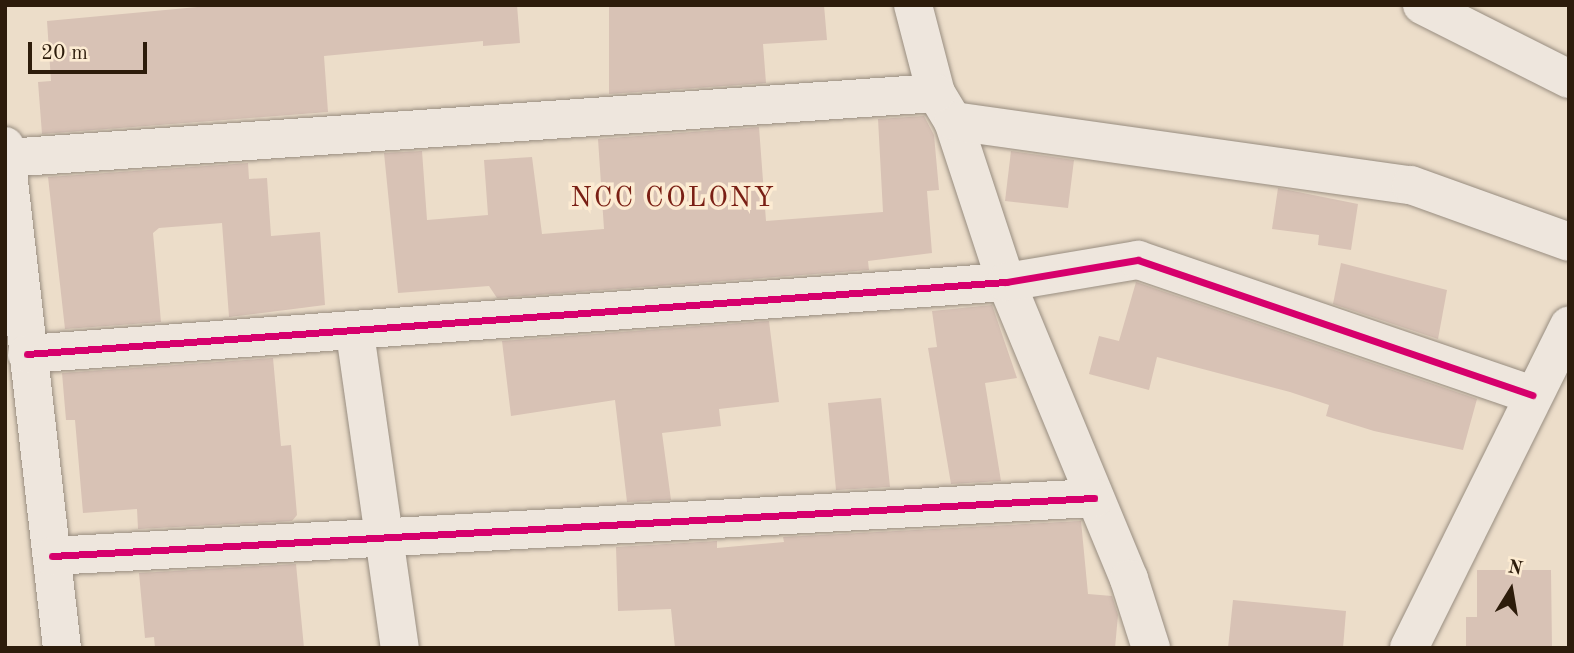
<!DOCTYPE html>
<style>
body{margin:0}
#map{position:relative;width:1574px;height:653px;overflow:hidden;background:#ecddc9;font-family:"Old Standard TT",serif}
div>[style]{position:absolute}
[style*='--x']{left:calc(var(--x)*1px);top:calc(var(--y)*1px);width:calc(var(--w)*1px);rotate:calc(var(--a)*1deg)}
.building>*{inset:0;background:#d8c2b5}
.roads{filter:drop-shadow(0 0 2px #988d80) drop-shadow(0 0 2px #988d80)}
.minor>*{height:38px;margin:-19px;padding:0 19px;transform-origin:19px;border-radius:19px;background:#eee6dd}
.cycleway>*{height:7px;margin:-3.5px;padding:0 3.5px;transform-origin:3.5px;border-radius:3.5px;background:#d6006c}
span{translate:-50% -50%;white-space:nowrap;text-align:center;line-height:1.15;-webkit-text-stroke:7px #fcebd2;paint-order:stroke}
.quarter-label{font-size:28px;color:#7a1f14;letter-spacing:2px}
.frame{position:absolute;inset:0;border:7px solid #2d1c0b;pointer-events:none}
.north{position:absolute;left:1476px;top:555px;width:70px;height:70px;-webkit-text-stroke:5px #fcebd2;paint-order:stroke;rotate:11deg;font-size:19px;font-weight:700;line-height:28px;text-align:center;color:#2d1c0b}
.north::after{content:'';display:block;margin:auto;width:24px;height:32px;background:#2d1c0b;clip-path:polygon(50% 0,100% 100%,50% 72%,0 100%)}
.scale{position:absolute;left:28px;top:42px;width:119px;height:32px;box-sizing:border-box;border:4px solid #2d1c0b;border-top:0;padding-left:9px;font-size:21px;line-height:24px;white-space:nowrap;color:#2d1c0b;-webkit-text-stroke:5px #fcebd2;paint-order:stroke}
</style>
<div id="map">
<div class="building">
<i style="clip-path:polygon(219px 5px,517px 5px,520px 43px,483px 46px,483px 41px,324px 56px,328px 112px,42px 134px,38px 82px,51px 81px,47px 21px)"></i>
<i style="clip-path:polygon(609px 5px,824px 5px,827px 40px,763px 44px,766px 83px,609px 94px)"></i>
<i style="clip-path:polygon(924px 116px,934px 135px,939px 190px,927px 191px,932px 253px,868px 261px,869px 270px,497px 298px,489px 286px,398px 293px,384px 153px,422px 151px,427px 220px,488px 215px,484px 160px,532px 157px,542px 234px,604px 229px,598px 139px,759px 127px,766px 221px,883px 212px,878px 119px)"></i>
<i style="clip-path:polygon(1011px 151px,1074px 160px,1068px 208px,1005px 201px)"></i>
<i style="clip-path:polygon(248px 163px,249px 179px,267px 178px,271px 236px,320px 232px,325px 305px,229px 317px,222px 223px,159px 228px,153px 233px,161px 322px,65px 329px,48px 177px)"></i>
<i style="clip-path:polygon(1278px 188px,1358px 204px,1351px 250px,1318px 245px,1319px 235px,1272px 229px)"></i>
<i style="clip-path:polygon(1341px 263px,1447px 290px,1438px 339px,1333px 304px)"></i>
<i style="clip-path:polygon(1136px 282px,1477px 399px,1463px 450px,1374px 431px,1326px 416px,1329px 405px,1290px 392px,1157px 357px,1149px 390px,1089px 374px,1099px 336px,1119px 341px)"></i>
<i style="clip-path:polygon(992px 305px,1017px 378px,985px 383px,1001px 481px,951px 484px,928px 348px,937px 347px,932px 311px)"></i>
<i style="clip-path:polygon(769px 321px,779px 402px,719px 409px,721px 426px,662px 433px,671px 500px,627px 502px,615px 400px,511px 416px,502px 341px)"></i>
<i style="clip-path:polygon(273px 358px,281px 446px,291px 445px,297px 515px,292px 521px,138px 529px,137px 509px,83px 513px,75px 420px,66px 420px,62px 373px)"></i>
<i style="clip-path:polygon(881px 398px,890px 487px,836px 490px,828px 403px)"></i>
<i style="clip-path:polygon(1081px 521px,1088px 594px,1112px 596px,1118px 615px,1115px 648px,675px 648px,671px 609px,618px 611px,616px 547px,717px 541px,717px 548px,784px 542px,783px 537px)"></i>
<i style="clip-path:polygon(296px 564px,304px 648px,155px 648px,154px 637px,145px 638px,139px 573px)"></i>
<i style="clip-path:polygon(1477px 570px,1551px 570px,1552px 648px,1466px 648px,1466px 617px,1477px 617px)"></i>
<i style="clip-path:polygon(1233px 600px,1346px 611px,1343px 648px,1228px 648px)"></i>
</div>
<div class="roads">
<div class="minor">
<i style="--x:913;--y:5;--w:91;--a:75.4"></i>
<i style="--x:936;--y:93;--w:33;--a:59"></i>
<i style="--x:953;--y:121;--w:169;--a:71.8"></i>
<i style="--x:1006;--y:282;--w:321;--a:67.5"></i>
<i style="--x:1129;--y:579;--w:72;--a:72.3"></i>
<i style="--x:1422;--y:5;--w:165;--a:26.7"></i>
<i style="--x:953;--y:121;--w:462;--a:8"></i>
<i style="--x:1411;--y:185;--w:168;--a:19.8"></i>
<i style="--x:5;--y:146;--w:505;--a:83.52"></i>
<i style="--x:6;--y:158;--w:932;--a:-4"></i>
<i style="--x:355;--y:333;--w:318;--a:81.9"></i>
<i style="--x:27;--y:354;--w:982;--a:-4.21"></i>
<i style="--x:1006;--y:282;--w:134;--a:-9.5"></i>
<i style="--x:1138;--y:260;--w:417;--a:18.9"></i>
<i style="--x:52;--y:556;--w:1044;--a:-3.19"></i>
<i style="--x:1409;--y:648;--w:360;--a:-63.6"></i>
</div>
</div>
<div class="cycleway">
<i style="--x:27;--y:354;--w:982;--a:-4.21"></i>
<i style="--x:1006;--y:282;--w:134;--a:-9.5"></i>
<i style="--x:1138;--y:260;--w:417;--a:18.9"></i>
<i style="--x:52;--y:556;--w:1044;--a:-3.19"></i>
</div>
<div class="quarter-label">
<span style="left:673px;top:199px">NCC COLONY</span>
</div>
<div class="frame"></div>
<div class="north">N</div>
<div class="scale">20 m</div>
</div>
